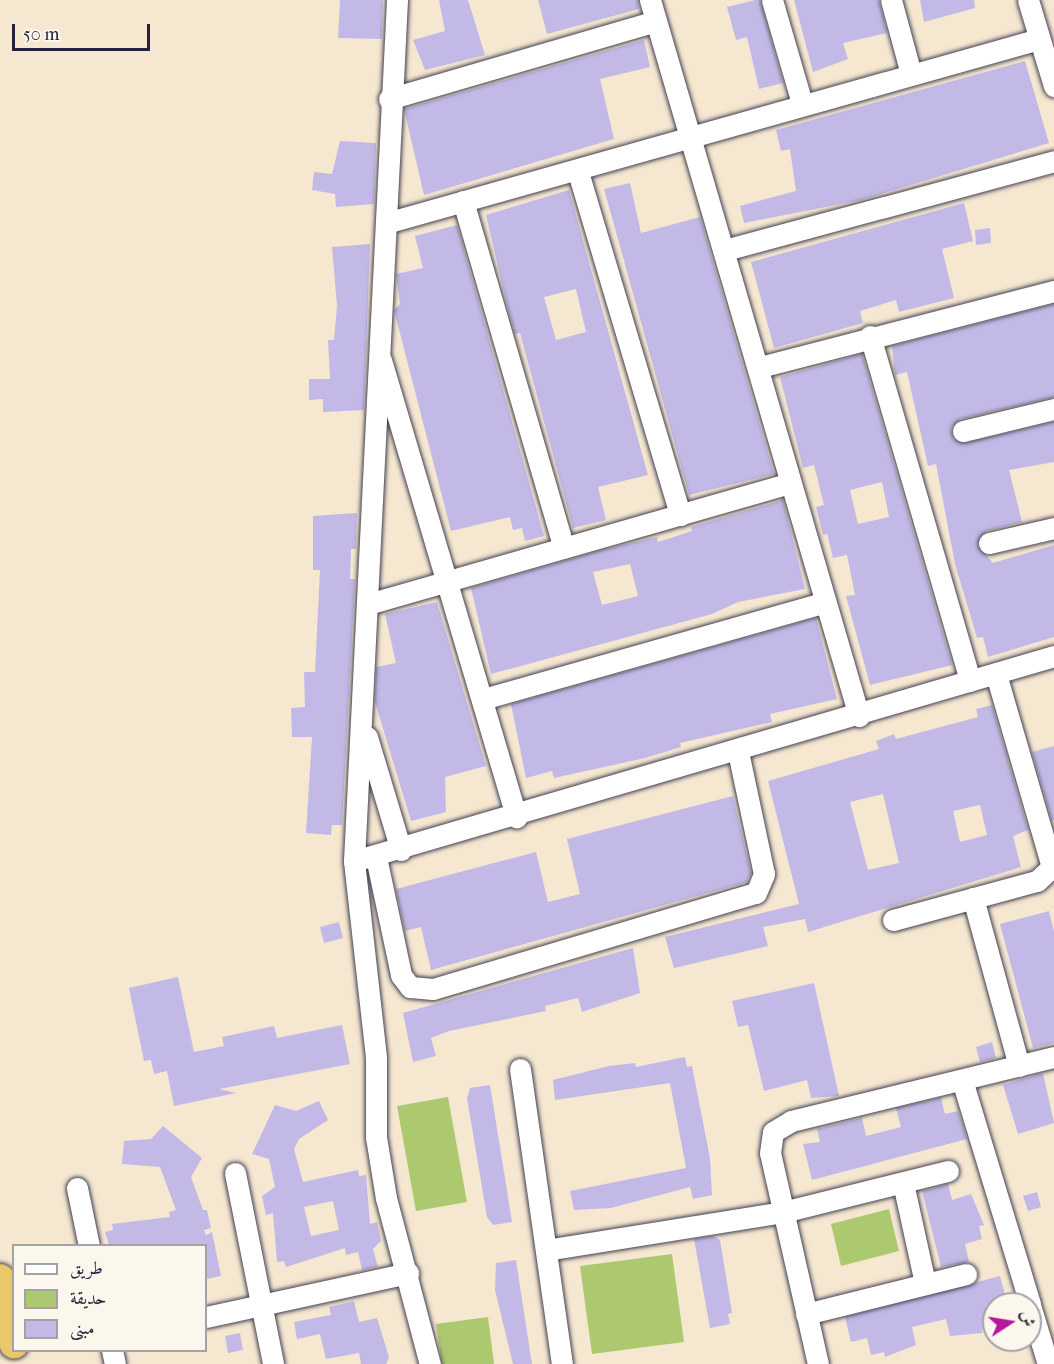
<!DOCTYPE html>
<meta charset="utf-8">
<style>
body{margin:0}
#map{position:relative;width:1054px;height:1364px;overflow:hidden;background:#f6e7d1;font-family:"IM FELL French Canon",Amiri,serif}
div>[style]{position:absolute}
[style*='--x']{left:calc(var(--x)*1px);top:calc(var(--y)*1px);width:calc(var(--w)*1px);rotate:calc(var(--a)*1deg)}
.green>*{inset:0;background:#adc96f}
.building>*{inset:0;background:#c2b9e7}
.roads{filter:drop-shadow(0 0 2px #424052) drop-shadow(0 0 2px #424052)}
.minor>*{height:21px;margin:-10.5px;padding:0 10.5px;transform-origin:10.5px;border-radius:10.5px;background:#fff}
.highway>*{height:30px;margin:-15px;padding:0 15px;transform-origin:15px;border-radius:15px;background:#eac769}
span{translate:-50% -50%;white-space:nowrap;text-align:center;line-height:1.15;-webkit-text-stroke:5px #fbf7ec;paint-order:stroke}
.legend{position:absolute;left:12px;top:1244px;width:195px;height:108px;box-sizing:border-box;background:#fbf7ec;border:2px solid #a4a2a5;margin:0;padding:8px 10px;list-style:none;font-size:18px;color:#22223b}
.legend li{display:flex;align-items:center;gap:12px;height:30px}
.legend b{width:30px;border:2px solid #a4a2a5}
.north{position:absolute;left:982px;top:1292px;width:60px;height:60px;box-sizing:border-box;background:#fbf7ec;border:2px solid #a4a2a5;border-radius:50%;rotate:78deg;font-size:16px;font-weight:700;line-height:24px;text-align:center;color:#22223b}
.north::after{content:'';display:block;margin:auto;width:21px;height:27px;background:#b5179e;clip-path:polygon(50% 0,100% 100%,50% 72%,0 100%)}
.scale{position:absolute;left:12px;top:24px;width:138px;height:27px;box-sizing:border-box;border:3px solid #22223b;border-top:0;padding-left:8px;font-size:18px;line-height:21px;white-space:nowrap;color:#22223b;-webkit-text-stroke:4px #fbf7ec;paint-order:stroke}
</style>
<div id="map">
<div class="green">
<i style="clip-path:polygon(448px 1097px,467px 1202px,416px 1211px,397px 1106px)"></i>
<i style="clip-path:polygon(889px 1209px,899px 1251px,841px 1266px,831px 1224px)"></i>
<i style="clip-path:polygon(672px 1254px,684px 1342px,592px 1354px,580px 1266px)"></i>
<i style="clip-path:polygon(488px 1317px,494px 1364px,442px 1364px,436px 1324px)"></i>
</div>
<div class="building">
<i style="clip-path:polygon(340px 0,383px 0,382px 39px,338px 38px)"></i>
<i style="clip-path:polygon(439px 0,468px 0,485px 55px,425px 70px,413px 40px,445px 31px)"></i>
<i style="clip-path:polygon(538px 0,638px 0,639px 9px,547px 34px)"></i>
<i style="clip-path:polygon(755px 0,760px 0,783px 83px,759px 89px,747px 37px,736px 40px,727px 7px)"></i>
<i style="clip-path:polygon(794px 0,879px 0,887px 33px,843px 43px,848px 59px,813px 72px)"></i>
<i style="clip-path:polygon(920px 0,974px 0,975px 8px,924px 22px)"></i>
<i style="clip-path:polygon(644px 40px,650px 67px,600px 79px,614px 139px,424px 195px,404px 109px)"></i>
<i style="clip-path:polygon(1025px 61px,1049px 143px,861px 200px,744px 223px,740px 206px,796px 191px,790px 149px,781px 151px,776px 130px)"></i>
<i style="clip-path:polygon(340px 141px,376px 143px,374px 204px,336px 207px,335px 194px,312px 190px,314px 172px,332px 174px)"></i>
<i style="clip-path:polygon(630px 183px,641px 233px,700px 217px,774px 474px,689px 495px,604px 189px)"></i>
<i style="clip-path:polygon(evenodd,569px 190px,648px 475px,598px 487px,606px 520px,573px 528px,520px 333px,515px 334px,508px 309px,486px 215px,569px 190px,576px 289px,586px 332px,556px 340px,544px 297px,576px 289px)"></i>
<i style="clip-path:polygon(964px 203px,973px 241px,942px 249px,954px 298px,899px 312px,896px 300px,860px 311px,863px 323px,774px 348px,751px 262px)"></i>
<i style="clip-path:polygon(457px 225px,544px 536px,525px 541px,522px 528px,513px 530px,510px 517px,451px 531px,394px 310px,400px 304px,396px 274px,423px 268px,415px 236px)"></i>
<i style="clip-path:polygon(990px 228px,991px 243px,976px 245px,975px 230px)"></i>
<i style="clip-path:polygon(370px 244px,364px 410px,323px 412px,323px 399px,309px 400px,309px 379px,330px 379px,328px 340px,334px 340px,337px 306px,332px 247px)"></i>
<i style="clip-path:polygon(1054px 304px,1054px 397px,960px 419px,951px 428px,953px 439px,965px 443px,1054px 422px,1054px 462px,1009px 470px,1022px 522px,986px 531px,977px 545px,993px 563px,1054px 545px,1054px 637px,988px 657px,983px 637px,977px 638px,955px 564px,936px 464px,928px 466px,907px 372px,895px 375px,892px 346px)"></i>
<i style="clip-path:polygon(evenodd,862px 354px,952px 665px,870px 685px,846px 596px,855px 595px,847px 555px,833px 558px,827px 534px,823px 535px,816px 507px,824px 505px,814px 465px,803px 468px,780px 377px,862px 354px,882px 482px,889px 517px,858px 524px,850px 490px,882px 482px)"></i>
<i style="clip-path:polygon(evenodd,783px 500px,805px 589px,738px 602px,712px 614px,491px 674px,471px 588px,602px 550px,657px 537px,658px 542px,692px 531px,691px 527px,783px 500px,630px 564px,638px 596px,602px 605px,593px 572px,630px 564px)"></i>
<i style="clip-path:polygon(357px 513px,356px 549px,351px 549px,350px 579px,355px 579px,342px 825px,332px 825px,331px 835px,306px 833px,312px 737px,292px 737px,291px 708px,305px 707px,304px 672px,315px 672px,320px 570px,313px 570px,313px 516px)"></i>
<i style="clip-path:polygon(437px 602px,486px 766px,445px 777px,446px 812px,411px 821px,375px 702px,376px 667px,396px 663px,385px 614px)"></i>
<i style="clip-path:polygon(816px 618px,837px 699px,770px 714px,772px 722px,680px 743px,681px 747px,645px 758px,554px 778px,552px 771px,526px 778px,511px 704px)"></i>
<i style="clip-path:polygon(evenodd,992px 705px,1028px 830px,1013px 836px,1021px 867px,808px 932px,805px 919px,763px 927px,768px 946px,674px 968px,665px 937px,799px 904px,768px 781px,879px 749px,876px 741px,894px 734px,896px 739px,978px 717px,976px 709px,992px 705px,883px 794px,899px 863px,868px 870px,850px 802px,883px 794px,992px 705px,980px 805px,987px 835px,960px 842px,953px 811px,980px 805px)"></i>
<i style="clip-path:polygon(1054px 746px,1054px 820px,1052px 821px,1032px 752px)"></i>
<i style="clip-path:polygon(733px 796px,751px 873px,747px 882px,431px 970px,421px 927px,405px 931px,396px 889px,536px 852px,548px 902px,580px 894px,567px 839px)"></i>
<i style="clip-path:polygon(1049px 911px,1054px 932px,1054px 1043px,1033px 1048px,1000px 924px)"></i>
<i style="clip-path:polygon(339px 922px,343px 938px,324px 943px,320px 927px)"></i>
<i style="clip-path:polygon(633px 948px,640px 993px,582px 1012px,578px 998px,545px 1006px,546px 1011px,449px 1031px,431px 1038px,436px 1056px,413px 1062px,403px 1013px)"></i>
<i style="clip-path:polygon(178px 977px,194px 1052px,224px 1046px,222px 1037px,274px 1026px,277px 1038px,342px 1025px,350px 1064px,219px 1089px,236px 1093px,174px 1106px,167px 1071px,154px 1074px,151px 1060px,144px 1061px,129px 988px)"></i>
<i style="clip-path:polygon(814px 983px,839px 1096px,811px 1098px,807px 1080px,764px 1091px,748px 1025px,738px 1027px,732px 1001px)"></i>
<i style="clip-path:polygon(992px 1042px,996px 1058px,980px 1062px,976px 1047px)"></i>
<i style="clip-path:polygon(685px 1057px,687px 1067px,692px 1066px,710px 1158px,712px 1195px,693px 1199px,690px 1187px,611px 1208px,574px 1210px,570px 1191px,686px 1168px,670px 1083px,555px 1100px,553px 1080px,609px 1066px,635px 1063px,636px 1067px)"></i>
<i style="clip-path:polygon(1043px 1073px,1054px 1123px,1018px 1134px,1003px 1085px)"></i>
<i style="clip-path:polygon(490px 1085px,512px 1222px,493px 1225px,487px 1217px,467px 1098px,470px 1088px)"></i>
<i style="clip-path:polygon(941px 1098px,945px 1114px,958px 1111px,967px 1139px,812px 1180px,803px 1144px,820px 1142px,817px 1129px,862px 1118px,866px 1136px,901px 1127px,896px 1108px)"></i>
<i style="clip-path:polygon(evenodd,319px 1101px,328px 1120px,299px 1139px,294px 1149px,303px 1182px,358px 1170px,359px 1176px,366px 1175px,370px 1224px,377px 1222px,381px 1241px,373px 1249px,378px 1267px,362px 1270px,358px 1252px,346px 1255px,345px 1248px,286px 1267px,284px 1261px,277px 1262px,273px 1213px,266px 1215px,262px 1196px,275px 1187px,269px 1159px,252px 1154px,275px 1105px,296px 1111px,319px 1101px,333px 1201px,339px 1230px,311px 1236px,304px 1207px,333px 1201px)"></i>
<i style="clip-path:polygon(163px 1126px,202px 1158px,191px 1177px,203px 1210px,207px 1210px,211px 1228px,204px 1230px,206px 1235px,212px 1232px,221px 1276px,206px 1279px,206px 1245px,109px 1245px,105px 1232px,113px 1230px,112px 1224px,170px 1217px,169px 1212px,176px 1210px,160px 1167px,122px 1164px,124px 1141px,151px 1139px)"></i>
<i style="clip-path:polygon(948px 1184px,952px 1200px,971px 1194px,984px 1225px,979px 1226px,982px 1239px,965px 1244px,969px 1262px,941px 1267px,922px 1191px)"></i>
<i style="clip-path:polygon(1037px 1192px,1041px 1207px,1028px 1211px,1023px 1196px)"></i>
<i style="clip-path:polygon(713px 1236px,720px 1240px,732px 1313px,728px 1314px,730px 1324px,710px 1328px,694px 1239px)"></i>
<i style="clip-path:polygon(516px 1260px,523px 1306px,532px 1364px,513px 1364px,495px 1290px,496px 1263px)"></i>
<i style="clip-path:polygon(1000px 1276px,1007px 1302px,990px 1306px,994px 1326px,982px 1329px,983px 1333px,950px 1336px,946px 1319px,912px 1327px,916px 1345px,885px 1357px,884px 1352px,871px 1355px,867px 1338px,851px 1342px,845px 1317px)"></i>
<i style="clip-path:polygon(354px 1301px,359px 1322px,377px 1318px,389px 1357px,386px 1364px,361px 1364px,359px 1353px,326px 1359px,320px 1334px,297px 1339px,294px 1322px,331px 1315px,329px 1307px)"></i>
<i style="clip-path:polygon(240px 1333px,243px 1350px,228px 1353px,225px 1336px)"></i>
</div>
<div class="roads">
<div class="minor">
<i style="--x:397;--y:0;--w:862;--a:92.86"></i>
<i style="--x:354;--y:861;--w:197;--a:83.6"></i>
<i style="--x:376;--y:1057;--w:80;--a:90"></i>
<i style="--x:376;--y:1137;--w:62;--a:80.7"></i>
<i style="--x:386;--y:1198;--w:172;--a:75.2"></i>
<i style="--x:650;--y:0;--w:746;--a:73.73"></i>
<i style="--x:772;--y:0;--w:107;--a:73.8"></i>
<i style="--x:891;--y:0;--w:77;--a:74.9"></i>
<i style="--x:1028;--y:0;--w:90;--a:73.2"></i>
<i style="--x:389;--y:99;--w:277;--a:-16.3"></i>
<i style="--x:578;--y:172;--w:358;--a:73.4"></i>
<i style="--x:463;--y:201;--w:361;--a:73.8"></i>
<i style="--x:386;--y:223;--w:678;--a:-15.74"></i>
<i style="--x:725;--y:250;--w:341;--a:-15.1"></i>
<i style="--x:870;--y:336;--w:359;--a:73.8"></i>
<i style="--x:381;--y:360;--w:477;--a:73.5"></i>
<i style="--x:760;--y:367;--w:304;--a:-14.5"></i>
<i style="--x:963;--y:431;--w:94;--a:-13.6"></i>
<i style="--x:989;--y:543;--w:67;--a:-13"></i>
<i style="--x:368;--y:604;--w:439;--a:-16"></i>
<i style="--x:483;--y:699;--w:355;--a:-15.8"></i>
<i style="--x:367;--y:737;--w:118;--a:73.3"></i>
<i style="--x:376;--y:857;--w:121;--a:78"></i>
<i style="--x:401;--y:975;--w:15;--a:53"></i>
<i style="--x:410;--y:987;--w:23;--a:5"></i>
<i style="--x:433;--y:989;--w:337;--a:-16.6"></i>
<i style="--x:756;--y:893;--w:21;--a:-67"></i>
<i style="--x:764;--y:874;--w:125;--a:-102"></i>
<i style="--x:354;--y:861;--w:729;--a:-16.32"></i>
<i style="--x:973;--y:898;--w:174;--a:74.7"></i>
<i style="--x:893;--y:920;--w:149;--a:-15.2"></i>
<i style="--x:1037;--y:881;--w:21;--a:-43"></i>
<i style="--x:1052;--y:867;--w:201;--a:-106.2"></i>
<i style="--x:520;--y:1069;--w:298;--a:81.9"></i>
<i style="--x:962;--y:1080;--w:234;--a:73.1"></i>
<i style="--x:235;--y:1173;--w:195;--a:78.7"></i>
<i style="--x:903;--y:1183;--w:102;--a:77.6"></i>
<i style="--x:77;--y:1188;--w:59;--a:78.3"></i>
<i style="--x:546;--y:1250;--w:240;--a:-9.1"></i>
<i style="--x:783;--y:1212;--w:170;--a:-14"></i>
<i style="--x:1030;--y:1305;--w:59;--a:73.1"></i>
<i style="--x:806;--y:1314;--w:165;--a:-14"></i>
<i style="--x:206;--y:1317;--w:207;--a:-12.3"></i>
<i style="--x:112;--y:1350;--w:14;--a:78"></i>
<i style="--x:818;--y:1364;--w:216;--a:-102.8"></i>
<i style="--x:770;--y:1153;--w:21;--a:-82"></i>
<i style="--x:773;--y:1132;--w:21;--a:-31"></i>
<i style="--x:791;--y:1121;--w:271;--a:-13.7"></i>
</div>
<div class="highway">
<i style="--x:0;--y:1279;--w:66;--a:77.7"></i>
</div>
</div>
<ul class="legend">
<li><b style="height:8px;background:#fff"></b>طريق</li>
<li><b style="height:16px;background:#adc96f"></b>حديقة</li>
<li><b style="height:16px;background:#c2b9e7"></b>مبنى</li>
</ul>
<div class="north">ش</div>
<div class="scale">50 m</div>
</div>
